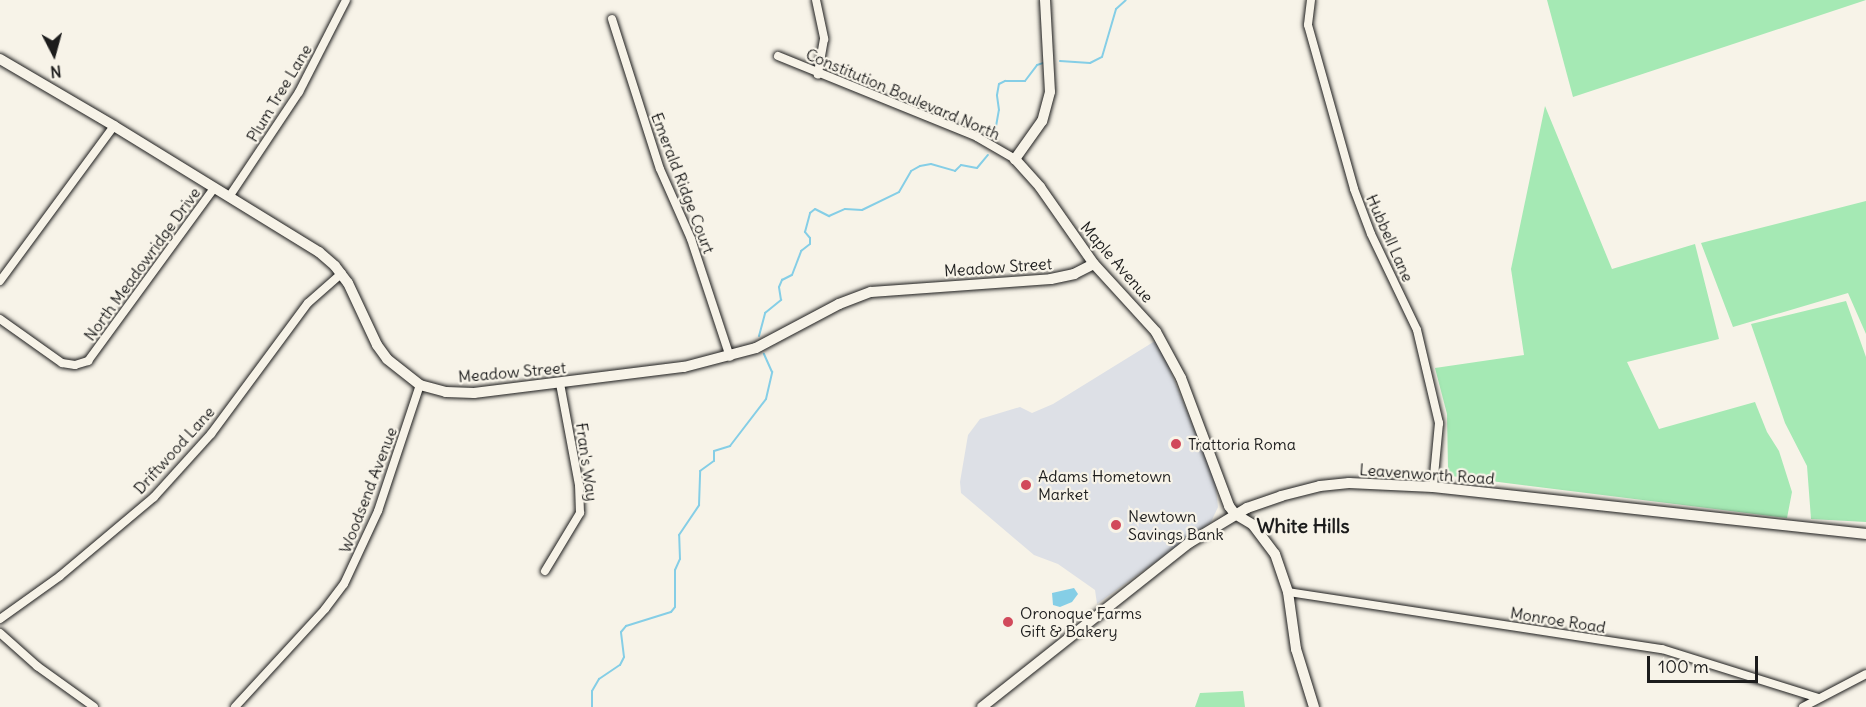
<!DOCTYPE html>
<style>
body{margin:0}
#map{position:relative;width:1866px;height:707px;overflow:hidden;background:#f7f3e8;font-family:Delius,sans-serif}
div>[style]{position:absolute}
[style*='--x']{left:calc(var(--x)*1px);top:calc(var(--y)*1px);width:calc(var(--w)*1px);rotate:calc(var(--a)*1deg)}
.built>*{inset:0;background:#dde0e6}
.green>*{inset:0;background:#a5e9b4}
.water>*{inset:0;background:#85cee6}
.stream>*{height:2px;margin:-1px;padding:0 1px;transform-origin:1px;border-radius:1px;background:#85cee6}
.roads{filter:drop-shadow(0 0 2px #1c1c1c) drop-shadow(0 0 2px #1c1c1c)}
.minor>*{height:8px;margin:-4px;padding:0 4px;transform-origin:4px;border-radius:4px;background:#f7f3e8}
.tertiary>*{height:10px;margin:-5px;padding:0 5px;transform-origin:5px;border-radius:5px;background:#f7f3e8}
.secondary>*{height:10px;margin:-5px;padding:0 5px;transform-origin:5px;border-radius:5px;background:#f7f3e8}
.dots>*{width:16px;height:16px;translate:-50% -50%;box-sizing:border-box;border:3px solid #f7f3e8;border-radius:50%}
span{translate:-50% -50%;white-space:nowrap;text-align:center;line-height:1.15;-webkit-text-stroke:4.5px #f7f3e8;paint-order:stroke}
.street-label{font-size:16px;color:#1c1c1c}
.poi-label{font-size:16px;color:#1c1c1c}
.left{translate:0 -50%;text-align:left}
.quarter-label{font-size:20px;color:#1c1c1c;font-weight:700}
.north{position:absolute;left:24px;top:24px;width:60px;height:60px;-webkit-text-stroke:4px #f7f3e8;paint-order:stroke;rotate:174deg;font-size:16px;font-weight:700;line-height:24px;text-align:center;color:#1c1c1c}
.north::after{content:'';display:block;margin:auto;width:21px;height:27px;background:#1c1c1c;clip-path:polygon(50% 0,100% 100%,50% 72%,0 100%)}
.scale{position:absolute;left:1647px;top:656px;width:111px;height:27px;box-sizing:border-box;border:3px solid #1c1c1c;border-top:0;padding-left:8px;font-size:18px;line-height:21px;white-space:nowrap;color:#1c1c1c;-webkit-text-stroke:4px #f7f3e8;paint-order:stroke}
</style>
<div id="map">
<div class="built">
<i style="clip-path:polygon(1155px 341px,1167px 363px,1215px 479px,1218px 507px,1211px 522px,1097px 604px,1095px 590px,1058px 564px,1034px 555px,961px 493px,960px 482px,968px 435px,980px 419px,1020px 407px,1032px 413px,1053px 404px)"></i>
</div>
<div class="green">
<i style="clip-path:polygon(1547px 0,1866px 0,1573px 97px)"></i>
<i style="clip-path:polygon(1545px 106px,1612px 269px,1695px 244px,1719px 339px,1627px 362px,1659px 429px,1755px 402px,1767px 432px,1779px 451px,1792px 492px,1787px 518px,1451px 476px,1448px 469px,1447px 414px,1435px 368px,1524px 355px,1511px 269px)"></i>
<i style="clip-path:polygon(1866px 201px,1866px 334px,1848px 293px,1733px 327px,1701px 243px)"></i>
<i style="clip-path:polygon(1846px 301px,1866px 357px,1866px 522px,1811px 519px,1807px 466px,1785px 423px,1751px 324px)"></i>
<i style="clip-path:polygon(1243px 691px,1245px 707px,1195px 707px,1200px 693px)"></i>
</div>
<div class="water">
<i style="clip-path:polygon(1074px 588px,1078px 594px,1072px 602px,1060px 607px,1053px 605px,1052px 593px)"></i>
</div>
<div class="stream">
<i style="--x:1060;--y:61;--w:30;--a:4"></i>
<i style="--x:1090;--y:63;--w:13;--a:-27"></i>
<i style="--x:1102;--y:57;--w:50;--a:-73.7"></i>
<i style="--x:1116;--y:9;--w:13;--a:-42"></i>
<i style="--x:995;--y:132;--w:22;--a:-80"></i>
<i style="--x:999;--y:110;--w:15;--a:-98"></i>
<i style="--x:997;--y:95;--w:11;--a:-80"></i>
<i style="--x:999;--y:84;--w:7;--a:-27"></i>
<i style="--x:1005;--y:81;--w:20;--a:0"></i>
<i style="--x:1025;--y:81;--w:20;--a:-53"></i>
<i style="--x:1037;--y:65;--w:6;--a:-18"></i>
<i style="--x:759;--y:336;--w:24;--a:-75"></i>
<i style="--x:765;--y:313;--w:21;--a:-39"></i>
<i style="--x:781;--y:300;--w:13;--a:-99"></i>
<i style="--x:779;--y:287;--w:8;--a:-67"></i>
<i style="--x:782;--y:280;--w:11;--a:-27"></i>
<i style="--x:792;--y:275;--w:26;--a:-69"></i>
<i style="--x:801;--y:251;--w:11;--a:-38"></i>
<i style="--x:810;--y:244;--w:6;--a:-90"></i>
<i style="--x:810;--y:238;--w:8;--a:-130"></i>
<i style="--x:805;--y:232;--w:20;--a:-75"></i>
<i style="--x:810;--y:213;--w:6;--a:-39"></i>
<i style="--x:815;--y:209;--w:16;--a:27"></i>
<i style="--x:829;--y:216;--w:17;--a:-24"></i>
<i style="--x:845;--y:209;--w:17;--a:3"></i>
<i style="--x:862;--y:210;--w:41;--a:-25.9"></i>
<i style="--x:899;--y:192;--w:24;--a:-60"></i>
<i style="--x:911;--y:171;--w:10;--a:-29"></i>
<i style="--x:920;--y:166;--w:11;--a:-10"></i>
<i style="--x:931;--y:164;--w:25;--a:16"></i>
<i style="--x:955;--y:171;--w:8;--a:-45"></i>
<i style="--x:961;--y:165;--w:16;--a:11"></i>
<i style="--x:977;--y:168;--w:17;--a:-50"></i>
<i style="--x:592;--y:707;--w:16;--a:-90"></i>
<i style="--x:592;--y:691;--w:14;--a:-60"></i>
<i style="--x:599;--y:679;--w:25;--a:-34"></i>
<i style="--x:620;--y:665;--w:9;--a:-63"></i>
<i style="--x:624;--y:657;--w:25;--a:-97"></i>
<i style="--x:621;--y:632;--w:8;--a:-50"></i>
<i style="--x:626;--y:626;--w:47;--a:-17.3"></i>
<i style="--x:671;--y:612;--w:6;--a:-51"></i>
<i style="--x:675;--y:607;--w:37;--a:-90"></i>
<i style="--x:675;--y:570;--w:12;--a:-66"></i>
<i style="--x:680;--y:559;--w:24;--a:-92"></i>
<i style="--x:679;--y:535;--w:36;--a:-56"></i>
<i style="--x:699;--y:505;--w:34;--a:-88"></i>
<i style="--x:700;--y:471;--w:17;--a:-36"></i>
<i style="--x:714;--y:461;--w:10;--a:-90"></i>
<i style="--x:714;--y:451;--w:17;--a:-17"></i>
<i style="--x:730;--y:446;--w:59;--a:-52.5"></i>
<i style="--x:766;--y:399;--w:28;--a:-77"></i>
<i style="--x:772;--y:372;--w:20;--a:-114"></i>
</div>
<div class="roads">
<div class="minor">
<i style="--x:816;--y:0;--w:40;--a:78"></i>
<i style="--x:824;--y:39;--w:36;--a:100"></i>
<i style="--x:1311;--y:0;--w:25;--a:97"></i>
<i style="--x:1308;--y:25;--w:170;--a:74.3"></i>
<i style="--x:1354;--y:189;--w:48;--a:69.3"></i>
<i style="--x:1371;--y:234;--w:106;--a:64.4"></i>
<i style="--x:1417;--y:330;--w:96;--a:76.7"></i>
<i style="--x:1439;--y:423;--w:64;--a:95.4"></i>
<i style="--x:612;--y:19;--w:157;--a:72.3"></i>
<i style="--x:660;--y:169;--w:77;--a:66.1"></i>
<i style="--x:691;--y:239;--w:124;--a:71.7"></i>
<i style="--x:778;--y:56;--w:215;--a:22.1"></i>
<i style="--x:977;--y:137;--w:44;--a:30.1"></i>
<i style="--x:229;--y:197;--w:126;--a:-56.3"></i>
<i style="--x:299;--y:92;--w:103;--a:-62.9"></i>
<i style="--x:0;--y:281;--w:192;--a:-53.7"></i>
<i style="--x:0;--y:319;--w:76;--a:35.4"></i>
<i style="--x:62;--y:363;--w:13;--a:9"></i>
<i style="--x:75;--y:365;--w:14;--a:-17"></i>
<i style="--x:88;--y:361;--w:214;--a:-53.9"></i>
<i style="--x:545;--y:571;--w:68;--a:-58.9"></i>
<i style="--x:580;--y:513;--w:28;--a:-92"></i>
<i style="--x:579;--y:485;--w:104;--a:-100.6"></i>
<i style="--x:1288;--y:592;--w:378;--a:8.7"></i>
<i style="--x:1662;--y:649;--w:164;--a:17.4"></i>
<i style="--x:0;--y:619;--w:74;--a:-35.6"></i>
<i style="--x:60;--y:576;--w:123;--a:-40"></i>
<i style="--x:154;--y:497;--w:85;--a:-47.9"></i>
<i style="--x:211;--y:434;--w:163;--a:-53.5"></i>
<i style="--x:308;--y:303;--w:45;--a:-41.4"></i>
<i style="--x:0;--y:633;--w:50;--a:41.7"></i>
<i style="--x:37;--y:666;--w:70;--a:35.7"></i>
<i style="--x:235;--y:707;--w:133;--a:-47.4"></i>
<i style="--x:325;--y:609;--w:31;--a:-53"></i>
<i style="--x:344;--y:584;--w:81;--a:-65"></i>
<i style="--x:378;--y:511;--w:133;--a:-71.6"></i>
<i style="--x:1803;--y:707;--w:71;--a:-27.6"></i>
</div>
<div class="tertiary">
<i style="--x:0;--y:59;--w:132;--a:30.4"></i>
<i style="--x:114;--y:126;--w:241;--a:31.6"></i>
<i style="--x:319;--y:252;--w:21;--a:41"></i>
<i style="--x:335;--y:266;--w:21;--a:53"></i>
<i style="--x:348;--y:283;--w:68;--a:64.9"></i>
<i style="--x:377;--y:345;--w:17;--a:54"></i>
<i style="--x:387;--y:359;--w:42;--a:38.2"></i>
<i style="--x:420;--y:385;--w:27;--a:15"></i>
<i style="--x:446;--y:392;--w:28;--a:2"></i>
<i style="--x:474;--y:393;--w:212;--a:-7.1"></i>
<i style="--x:684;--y:367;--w:74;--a:-14.8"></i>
<i style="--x:756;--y:348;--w:94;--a:-27.9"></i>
<i style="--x:839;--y:304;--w:34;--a:-21"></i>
<i style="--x:871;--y:292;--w:180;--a:-4.1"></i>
<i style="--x:1051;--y:279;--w:24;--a:-12"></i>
<i style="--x:1074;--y:274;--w:22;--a:-27"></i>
<i style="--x:1235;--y:514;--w:21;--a:31"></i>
<i style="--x:1253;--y:525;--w:36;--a:53"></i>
<i style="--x:1275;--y:554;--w:40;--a:71.1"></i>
<i style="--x:1288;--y:592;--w:58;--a:82"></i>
<i style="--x:1296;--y:649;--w:61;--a:72.8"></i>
</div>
<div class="secondary">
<i style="--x:1045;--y:0;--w:92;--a:86.9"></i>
<i style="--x:1050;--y:92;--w:30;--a:105"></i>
<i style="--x:1042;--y:121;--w:47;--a:125.4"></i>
<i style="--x:1015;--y:159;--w:38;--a:48"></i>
<i style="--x:1040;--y:187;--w:94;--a:55"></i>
<i style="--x:1094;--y:264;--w:92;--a:47.6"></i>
<i style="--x:1156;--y:332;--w:52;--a:61.5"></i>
<i style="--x:1181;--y:378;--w:137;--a:69.4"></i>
<i style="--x:1229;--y:506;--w:10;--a:53"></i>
<i style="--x:982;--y:707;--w:264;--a:-38.4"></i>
<i style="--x:1189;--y:543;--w:68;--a:-31.1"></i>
<i style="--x:1247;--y:508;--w:36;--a:-19"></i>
<i style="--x:1281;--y:496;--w:40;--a:-14.4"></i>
<i style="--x:1320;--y:486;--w:29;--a:-6"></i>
<i style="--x:1349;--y:483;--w:84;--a:2.7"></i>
<i style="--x:1433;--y:487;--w:436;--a:6.2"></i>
</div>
</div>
<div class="dots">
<i style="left:1176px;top:444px;background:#d1495b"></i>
<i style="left:1026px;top:485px;background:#d1495b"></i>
<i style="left:1116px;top:525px;background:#d1495b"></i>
<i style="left:1008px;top:622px;background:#d1495b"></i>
</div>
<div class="street-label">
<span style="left:279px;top:93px;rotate:-59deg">Plum Tree Lane</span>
<span style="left:903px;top:94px;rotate:23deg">Constitution Boulevard North</span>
<span style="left:683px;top:183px;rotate:69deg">Emerald Ridge Court</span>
<span style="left:1390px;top:238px;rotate:66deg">Hubbell Lane</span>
<span style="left:1117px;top:262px;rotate:49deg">Maple Avenue</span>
<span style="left:142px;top:264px;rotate:-54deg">North Meadowridge Drive</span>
<span style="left:998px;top:267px;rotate:-4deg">Meadow Street</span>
<span style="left:512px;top:372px;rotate:-5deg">Meadow Street</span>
<span style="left:174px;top:450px;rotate:-48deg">Driftwood Lane</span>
<span style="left:587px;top:462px;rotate:82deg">Fran's Way</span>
<span style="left:1427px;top:474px;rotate:4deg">Leavenworth Road</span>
<span style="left:368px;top:490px;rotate:-69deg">Woodsend Avenue</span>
<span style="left:1558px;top:620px;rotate:9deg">Monroe Road</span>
</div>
<div class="poi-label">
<span class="left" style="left:1188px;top:444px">Trattoria Roma</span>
<span class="left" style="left:1038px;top:485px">Adams Hometown<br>Market</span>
<span class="left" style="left:1128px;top:525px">Newtown<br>Savings Bank</span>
<span class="left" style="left:1020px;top:622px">Oronoque Farms<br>Gift &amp; Bakery</span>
</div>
<div class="quarter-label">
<span style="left:1303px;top:525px">White Hills</span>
</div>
<div class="north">N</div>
<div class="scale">100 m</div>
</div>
